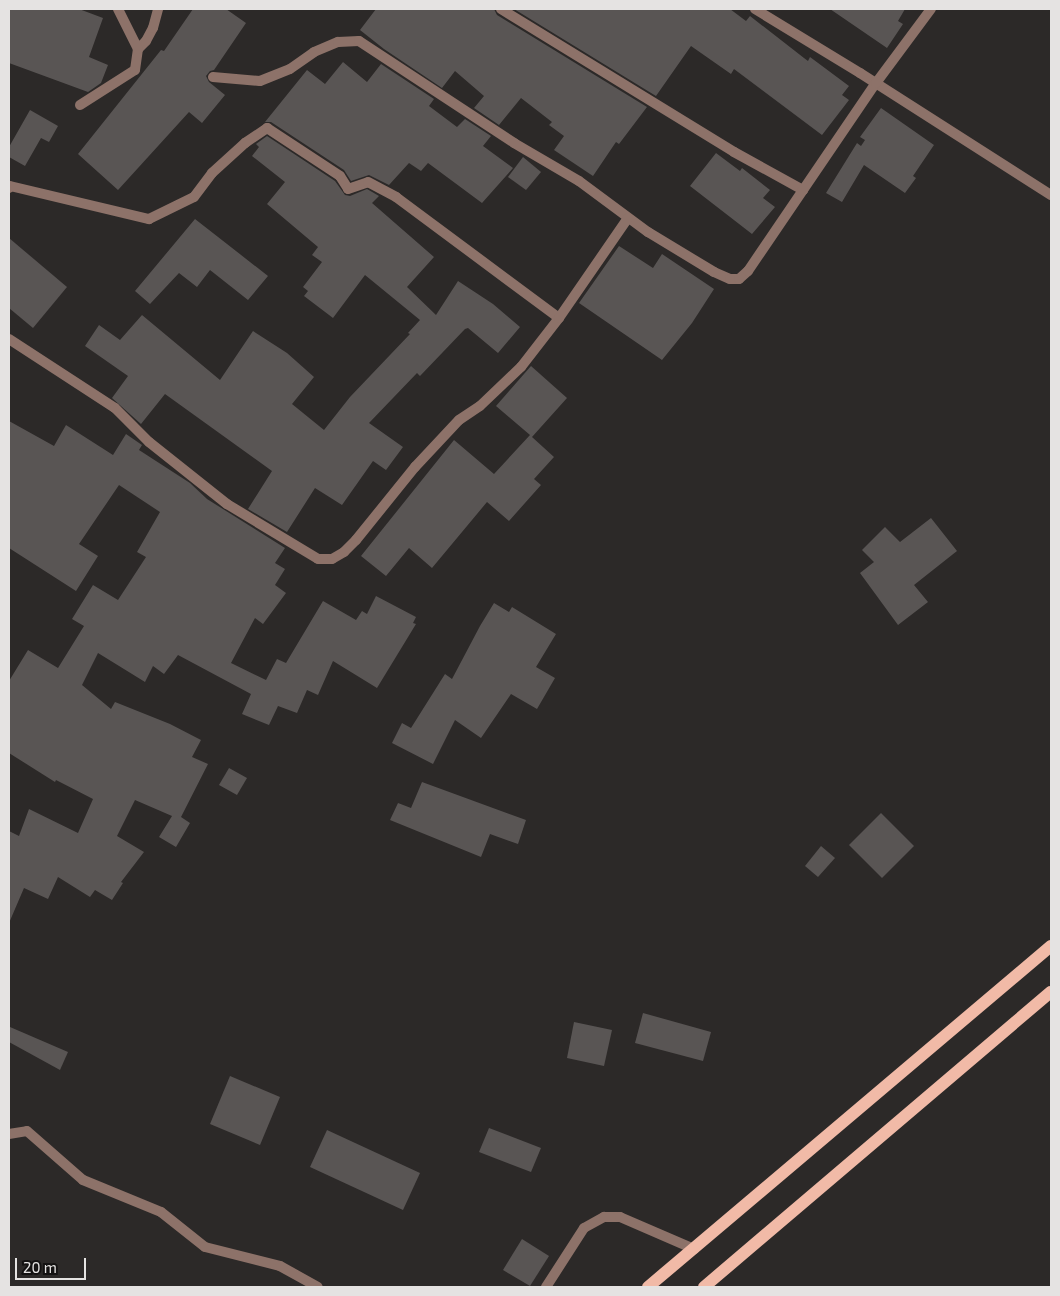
<!DOCTYPE html>
<style>
body{margin:0}
#map{position:relative;width:1060px;height:1296px;overflow:hidden;background:#2c2928;font-family:"Exo 2",sans-serif}
div>[style]{position:absolute}
[style*='--x']{left:calc(var(--x)*1px);top:calc(var(--y)*1px);width:calc(var(--w)*1px);rotate:calc(var(--a)*1deg)}
.building>*{inset:0;background:#595554}
.service>*{height:10px;margin:-5px;padding:0 5px;transform-origin:5px;border-radius:5px;background:#8d7269}
.minor>*{height:10px;margin:-5px;padding:0 5px;transform-origin:5px;border-radius:5px;background:#8d7269}
.primary>*{height:12px;margin:-6px;padding:0 6px;transform-origin:6px;border-radius:6px;background:#f1baa7}
span{translate:-50% -50%;white-space:nowrap;text-align:center;line-height:1.15;-webkit-text-stroke:4.5px #141212;paint-order:stroke}
.frame{position:absolute;inset:0;border:10px solid #e5e3e2;pointer-events:none}
.scale{position:absolute;left:15px;top:1258px;width:71px;height:22px;box-sizing:border-box;border:2px solid #e5e3e2;border-top:0;padding-left:6px;font-size:15px;line-height:18px;white-space:nowrap;color:#e5e3e2;-webkit-text-stroke:4px #141212;paint-order:stroke}
</style>
<div id="map">
<div class="building">
<i style="clip-path:polygon(9px 9px,79px 9px,103px 18px,89px 57px,108px 65px,101px 83px,88px 92px,9px 63px)"></i>
<i style="clip-path:polygon(193px 9px,226px 9px,246px 23px,214px 70px,210px 71px,206px 76px,209px 82px,225px 95px,202px 123px,189px 112px,118px 190px,78px 154px,161px 50px,164px 51px)"></i>
<i style="clip-path:polygon(376px 9px,494px 9px,497px 15px,647px 107px,619px 144px,616px 142px,593px 176px,554px 150px,564px 136px,549px 125px,552px 122px,521px 98px,499px 125px,474px 108px,484px 96px,455px 71px,442px 88px,384px 49px,360px 30px)"></i>
<i style="clip-path:polygon(514px 9px,730px 9px,746px 21px,750px 16px,804px 58px,808px 61px,810px 57px,849px 86px,842px 95px,849px 100px,822px 135px,734px 69px,731px 74px,691px 46px,656px 96px)"></i>
<i style="clip-path:polygon(830px 9px,905px 9px,898px 21px,903px 24px,887px 48px)"></i>
<i style="clip-path:polygon(343px 62px,367px 82px,381px 64px,434px 99px,429px 106px,457px 127px,465px 119px,491px 136px,483px 146px,513px 168px,482px 203px,428px 163px,421px 171px,409px 163px,389px 185px,369px 175px,351px 181px,344px 170px,271px 122px,265px 122px,307px 70px,325px 84px)"></i>
<i style="clip-path:polygon(881px 108px,934px 145px,913px 176px,916px 178px,905px 193px,864px 165px,842px 202px,826px 193px,857px 143px,861px 146px,865px 140px,860px 137px)"></i>
<i style="clip-path:polygon(30px 110px,58px 126px,49px 142px,41px 138px,25px 166px,9px 157px,9px 147px)"></i>
<i style="clip-path:polygon(267px 136px,335px 181px,345px 195px,350px 196px,367px 189px,379px 196px,372px 203px,434px 257px,407px 287px,436px 315px,458px 281px,493px 304px,520px 327px,498px 353px,468px 328px,465px 329px,420px 376px,417px 373px,369px 423px,403px 447px,386px 470px,373px 461px,342px 505px,315px 488px,287px 532px,248px 509px,272px 471px,165px 394px,141px 424px,112px 398px,128px 376px,85px 346px,99px 325px,120px 340px,142px 315px,220px 380px,253px 331px,287px 353px,314px 377px,292px 404px,324px 430px,350px 397px,410px 334px,408px 333px,420px 320px,365px 275px,333px 318px,304px 296px,308px 291px,303px 287px,322px 262px,312px 255px,318px 247px,267px 204px,285px 182px,252px 156px,259px 147px,256px 144px)"></i>
<i style="clip-path:polygon(716px 153px,740px 171px,742px 168px,770px 190px,763px 198px,775px 207px,752px 234px,690px 186px)"></i>
<i style="clip-path:polygon(523px 157px,541px 172px,526px 190px,508px 177px)"></i>
<i style="clip-path:polygon(195px 219px,268px 276px,248px 300px,210px 270px,197px 287px,179px 273px,150px 304px,135px 291px)"></i>
<i style="clip-path:polygon(9px 238px,67px 287px,33px 328px,9px 308px)"></i>
<i style="clip-path:polygon(619px 246px,653px 268px,662px 254px,714px 289px,692px 323px,662px 360px,579px 303px)"></i>
<i style="clip-path:polygon(531px 366px,567px 398px,532px 437px,554px 457px,534px 479px,541px 485px,509px 521px,487px 502px,432px 568px,409px 548px,386px 576px,361px 556px,454px 440px,494px 474px,530px 435px,496px 406px)"></i>
<i style="clip-path:polygon(9px 421px,54px 446px,66px 425px,113px 455px,126px 434px,142px 445px,139px 450px,190px 483px,207px 499px,285px 548px,275px 563px,285px 569px,275px 585px,286px 593px,263px 624px,255px 618px,231px 663px,266px 680px,277px 659px,286px 663px,323px 601px,356px 620px,362px 611px,367px 614px,376px 596px,416px 617px,413px 623px,416px 624px,377px 688px,333px 661px,318px 695px,307px 690px,297px 713px,278px 706px,269px 725px,242px 714px,251px 694px,178px 655px,164px 674px,153px 666px,145px 682px,98px 653px,82px 685px,111px 709px,115px 702px,170px 724px,201px 740px,192px 757px,208px 764px,181px 817px,190px 823px,176px 847px,159px 837px,172px 816px,135px 800px,117px 836px,144px 852px,121px 882px,123px 883px,112px 900px,95px 890px,90px 897px,58px 877px,48px 899px,24px 888px,9px 923px,9px 831px,19px 836px,29px 809px,78px 833px,93px 799px,56px 780px,55px 782px,9px 753px,9px 681px,28px 650px,58px 668px,84px 626px,72px 619px,93px 585px,118px 600px,146px 557px,137px 552px,160px 512px,119px 485px,79px 544px,98px 556px,76px 591px,9px 548px)"></i>
<i style="clip-path:polygon(931px 518px,957px 551px,914px 585px,928px 602px,898px 625px,860px 573px,874px 562px,862px 550px,885px 527px,900px 542px)"></i>
<i style="clip-path:polygon(494px 603px,509px 612px,512px 607px,556px 634px,536px 667px,555px 678px,537px 709px,511px 694px,481px 738px,455px 720px,433px 764px,392px 743px,402px 723px,411px 728px,445px 674px,452px 679px,480px 626px)"></i>
<i style="clip-path:polygon(229px 768px,247px 778px,237px 795px,219px 785px)"></i>
<i style="clip-path:polygon(422px 782px,526px 820px,518px 844px,490px 834px,481px 857px,390px 820px,398px 803px,411px 808px)"></i>
<i style="clip-path:polygon(881px 813px,914px 846px,882px 878px,849px 845px)"></i>
<i style="clip-path:polygon(821px 846px,835px 858px,818px 877px,805px 866px)"></i>
<i style="clip-path:polygon(643px 1013px,711px 1032px,703px 1061px,635px 1043px)"></i>
<i style="clip-path:polygon(574px 1022px,612px 1030px,604px 1066px,567px 1058px)"></i>
<i style="clip-path:polygon(10px 1027px,68px 1052px,60px 1070px,9px 1042px)"></i>
<i style="clip-path:polygon(230px 1076px,280px 1097px,260px 1145px,210px 1124px)"></i>
<i style="clip-path:polygon(489px 1128px,541px 1148px,531px 1172px,479px 1152px)"></i>
<i style="clip-path:polygon(327px 1130px,420px 1173px,403px 1210px,310px 1167px)"></i>
<i style="clip-path:polygon(522px 1239px,549px 1256px,530px 1286px,503px 1270px)"></i>
</div>
<div class="service">
<i style="--x:546;--y:1287;--w:70;--a:-57.2"></i>
<i style="--x:584;--y:1228;--w:23;--a:-29"></i>
<i style="--x:604;--y:1217;--w:16;--a:0"></i>
<i style="--x:620;--y:1217;--w:81;--a:23.4"></i>
</div>
<div class="minor">
<i style="--x:501;--y:9;--w:273;--a:31.5"></i>
<i style="--x:734;--y:152;--w:79;--a:28.8"></i>
<i style="--x:755;--y:9;--w:123;--a:31.4"></i>
<i style="--x:860;--y:73;--w:227;--a:32.6"></i>
<i style="--x:138;--y:49;--w:11;--a:-45"></i>
<i style="--x:146;--y:41;--w:15;--a:-62"></i>
<i style="--x:153;--y:28;--w:20;--a:-75"></i>
<i style="--x:213;--y:77;--w:47;--a:4.9"></i>
<i style="--x:260;--y:81;--w:32;--a:-22"></i>
<i style="--x:290;--y:69;--w:29;--a:-35"></i>
<i style="--x:314;--y:52;--w:26;--a:-23"></i>
<i style="--x:338;--y:42;--w:21;--a:-3"></i>
<i style="--x:359;--y:41;--w:186;--a:33.3"></i>
<i style="--x:514;--y:143;--w:75;--a:30.3"></i>
<i style="--x:579;--y:181;--w:86;--a:36.5"></i>
<i style="--x:648;--y:232;--w:77;--a:31.2"></i>
<i style="--x:714;--y:272;--w:17;--a:24"></i>
<i style="--x:730;--y:279;--w:9;--a:0"></i>
<i style="--x:739;--y:279;--w:12;--a:-42"></i>
<i style="--x:748;--y:271;--w:227;--a:-55.8"></i>
<i style="--x:876;--y:83;--w:92;--a:-53.4"></i>
<i style="--x:80;--y:105;--w:65;--a:-32.5"></i>
<i style="--x:135;--y:70;--w:21;--a:-82"></i>
<i style="--x:138;--y:49;--w:45;--a:-116.6"></i>
<i style="--x:9;--y:188;--w:2;--a:-63"></i>
<i style="--x:10;--y:186;--w:143;--a:13.4"></i>
<i style="--x:149;--y:219;--w:50;--a:-26.1"></i>
<i style="--x:194;--y:197;--w:30;--a:-53"></i>
<i style="--x:212;--y:173;--w:45;--a:-42.3"></i>
<i style="--x:245;--y:143;--w:27;--a:-34"></i>
<i style="--x:267;--y:128;--w:87;--a:33.3"></i>
<i style="--x:340;--y:176;--w:15;--a:58"></i>
<i style="--x:348;--y:189;--w:21;--a:-19"></i>
<i style="--x:368;--y:182;--w:32;--a:28"></i>
<i style="--x:396;--y:197;--w:203;--a:36.6"></i>
<i style="--x:9;--y:339;--w:126;--a:33.1"></i>
<i style="--x:115;--y:408;--w:48;--a:45"></i>
<i style="--x:149;--y:442;--w:100;--a:38.5"></i>
<i style="--x:227;--y:504;--w:106;--a:31.1"></i>
<i style="--x:318;--y:559;--w:14;--a:0"></i>
<i style="--x:332;--y:559;--w:14;--a:-30"></i>
<i style="--x:344;--y:552;--w:17;--a:-45"></i>
<i style="--x:356;--y:540;--w:94;--a:-51.1"></i>
<i style="--x:415;--y:467;--w:64;--a:-46.9"></i>
<i style="--x:459;--y:420;--w:25;--a:-34"></i>
<i style="--x:480;--y:406;--w:57;--a:-43.6"></i>
<i style="--x:521;--y:367;--w:62;--a:-52.2"></i>
<i style="--x:559;--y:318;--w:121;--a:-55.4"></i>
<i style="--x:9;--y:1134;--w:18;--a:-9"></i>
<i style="--x:27;--y:1131;--w:74;--a:41.2"></i>
<i style="--x:83;--y:1180;--w:84;--a:22.3"></i>
<i style="--x:161;--y:1212;--w:56;--a:38.5"></i>
<i style="--x:205;--y:1247;--w:77;--a:14.2"></i>
<i style="--x:280;--y:1266;--w:43;--a:28.9"></i>
</div>
<div class="primary">
<i style="--x:648;--y:1287;--w:528;--a:-40.24"></i>
<i style="--x:704;--y:1287;--w:455;--a:-40.4"></i>
</div>
<div class="frame"></div>
<div class="scale">20 m</div>
</div>
